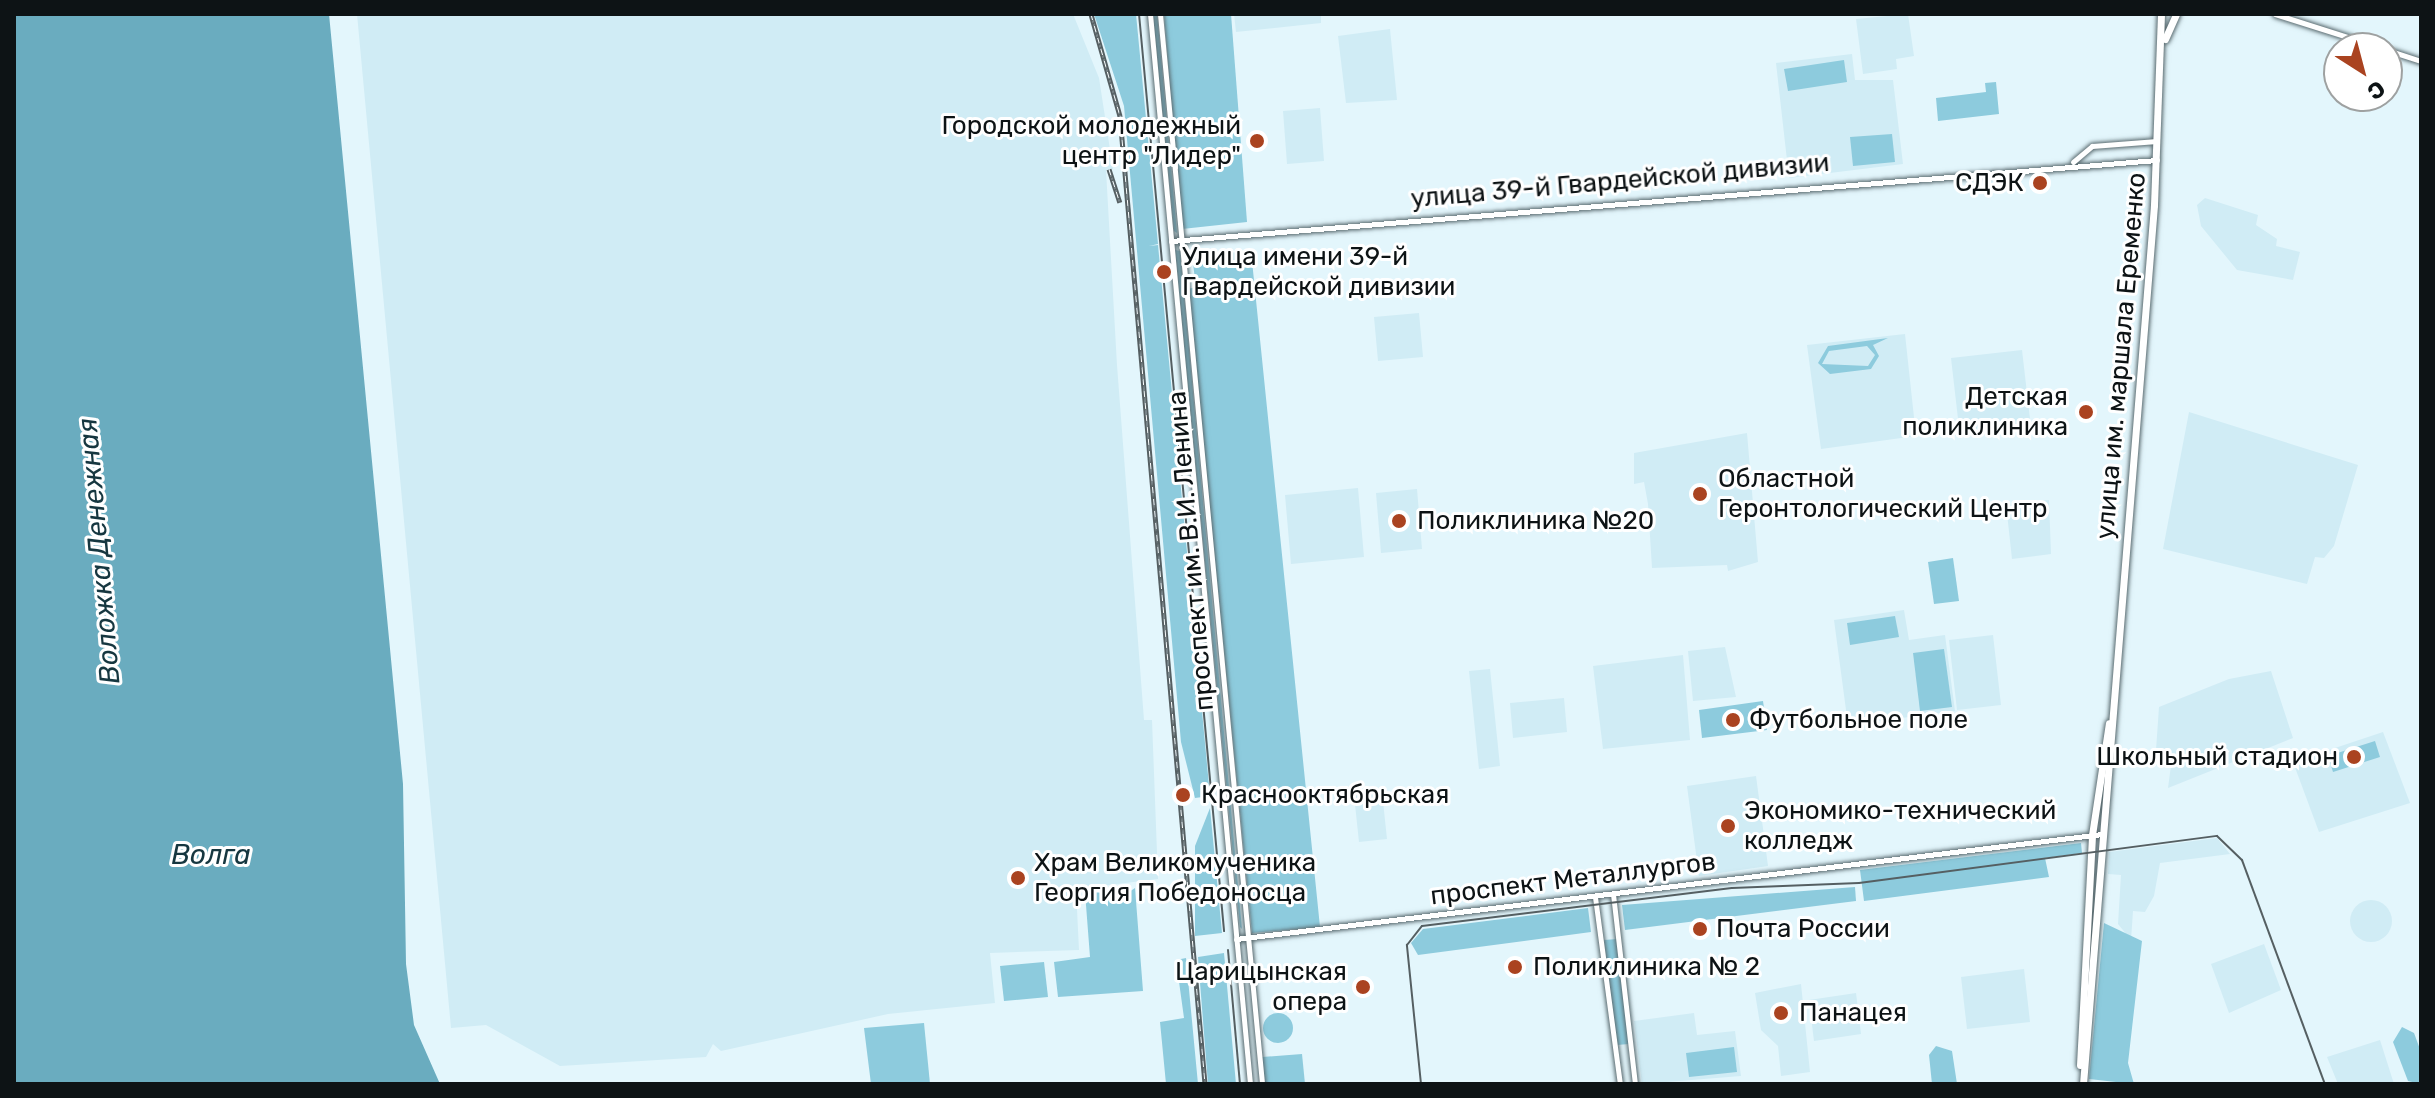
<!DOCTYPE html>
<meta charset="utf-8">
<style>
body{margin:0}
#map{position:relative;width:2435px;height:1098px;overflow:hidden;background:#e3f6fc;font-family:Rubik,sans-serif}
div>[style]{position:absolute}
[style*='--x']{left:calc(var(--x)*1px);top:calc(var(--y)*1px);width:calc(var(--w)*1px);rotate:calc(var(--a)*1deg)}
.built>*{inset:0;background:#d0ecf5}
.round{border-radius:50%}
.green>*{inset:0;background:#8dcbdd}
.water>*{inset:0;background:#6aacbf}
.roads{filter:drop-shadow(0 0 2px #5a6b70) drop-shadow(0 0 2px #5a6b70)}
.secondary>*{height:5px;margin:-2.5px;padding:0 2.5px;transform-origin:2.5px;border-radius:2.5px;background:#fff}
.primary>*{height:5px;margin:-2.5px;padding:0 2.5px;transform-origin:2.5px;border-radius:2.5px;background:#fff}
.highway>*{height:7px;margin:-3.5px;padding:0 3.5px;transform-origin:3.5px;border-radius:3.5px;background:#fff}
.tram>*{height:2px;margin:-1px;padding:0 1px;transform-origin:1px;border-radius:1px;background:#555f62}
.rail>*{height:5px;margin-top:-2.5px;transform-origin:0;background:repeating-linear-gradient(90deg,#fff 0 6px,#555f62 0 12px);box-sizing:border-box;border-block:2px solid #555f62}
.dots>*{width:22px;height:22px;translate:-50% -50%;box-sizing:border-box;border:4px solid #fff;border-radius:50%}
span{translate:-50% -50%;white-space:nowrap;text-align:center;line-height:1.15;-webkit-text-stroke:6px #fff;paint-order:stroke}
.poi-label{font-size:26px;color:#0d1315}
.right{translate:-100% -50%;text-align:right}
.left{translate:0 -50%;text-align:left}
.street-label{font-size:26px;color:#0d1315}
.water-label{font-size:28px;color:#163740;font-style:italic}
.frame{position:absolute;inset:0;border:16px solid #0d1315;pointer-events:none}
.north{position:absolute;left:2323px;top:32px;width:80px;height:80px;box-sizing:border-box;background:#fff;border:2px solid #9ea1a1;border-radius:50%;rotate:144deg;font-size:22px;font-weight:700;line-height:32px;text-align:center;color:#0d1315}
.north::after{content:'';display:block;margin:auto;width:28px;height:36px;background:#aa4320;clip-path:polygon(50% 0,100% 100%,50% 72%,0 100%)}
</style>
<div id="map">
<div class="built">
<i style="clip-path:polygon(357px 14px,1073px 14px,1099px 78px,1113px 169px,1106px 170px,1117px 365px,1144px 720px,1152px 720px,1158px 879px,1076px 889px,1079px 950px,990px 953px,995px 1003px,888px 1014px,721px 1051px,713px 1044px,706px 1057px,560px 1066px,486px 1025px,451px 1028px)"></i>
<i style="clip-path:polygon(1234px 14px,1321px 14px,1321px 23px,1236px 32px)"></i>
<i style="clip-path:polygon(1908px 14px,1914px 56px,1896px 59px,1897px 69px,1863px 74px,1856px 19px)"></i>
<i style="clip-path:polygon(1390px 29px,1397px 100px,1346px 103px,1338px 36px)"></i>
<i style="clip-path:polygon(1852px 54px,1855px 80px,1893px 80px,1903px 164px,1789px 178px,1776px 63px)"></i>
<i style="clip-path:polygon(1320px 108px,1324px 161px,1287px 164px,1283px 111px)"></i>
<i style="clip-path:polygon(2205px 198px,2258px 215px,2256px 225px,2277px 239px,2276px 246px,2300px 252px,2293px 280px,2237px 270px,2201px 226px,2197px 205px)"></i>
<i style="clip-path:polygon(1419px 313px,1423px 357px,1378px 361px,1374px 317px)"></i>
<i style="clip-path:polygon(1905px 334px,1916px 436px,1821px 449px,1807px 345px)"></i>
<i style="clip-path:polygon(2022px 350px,2031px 428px,1960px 436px,1951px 358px)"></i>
<i style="clip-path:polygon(2189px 412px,2358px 465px,2334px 546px,2324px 558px,2315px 557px,2307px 584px,2163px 549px)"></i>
<i style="clip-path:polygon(1747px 433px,1758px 562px,1728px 571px,1727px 565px,1652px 568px,1648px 504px,1644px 482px,1634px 484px,1634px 453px)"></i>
<i style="clip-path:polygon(1358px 488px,1364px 557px,1291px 564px,1285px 495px)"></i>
<i style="clip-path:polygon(1417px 489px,1422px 549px,1381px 553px,1376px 493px)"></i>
<i style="clip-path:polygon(2049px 500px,2051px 554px,2012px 559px,2006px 504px)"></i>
<i style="clip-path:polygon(1904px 610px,1909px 640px,1945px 635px,1955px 711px,1848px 725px,1834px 620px)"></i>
<i style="clip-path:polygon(1993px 635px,2001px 705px,1957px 710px,1949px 640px)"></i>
<i style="clip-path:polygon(1725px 647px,1736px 697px,1693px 701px,1688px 651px)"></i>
<i style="clip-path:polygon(1683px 655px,1690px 740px,1603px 749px,1593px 666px)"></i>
<i style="clip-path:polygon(1490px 669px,1500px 766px,1479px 769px,1469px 671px)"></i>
<i style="clip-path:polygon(2271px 671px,2293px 738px,2168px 788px,2172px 758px,2156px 750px,2159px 707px,2229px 679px)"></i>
<i style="clip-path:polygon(1564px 698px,1567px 732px,1513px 738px,1510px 703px)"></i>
<i style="clip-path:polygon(2383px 732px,2410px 803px,2319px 832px,2293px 762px)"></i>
<i style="clip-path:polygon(1756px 776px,1768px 866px,1699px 876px,1687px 786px)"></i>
<i style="clip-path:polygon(1382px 792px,1387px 839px,1359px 842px,1354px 795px)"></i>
<i style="clip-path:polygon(2217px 838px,2230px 854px,2160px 863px,2154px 896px,2145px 912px,2133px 911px,2131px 940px,2118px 924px,2121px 875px,2108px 874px,2109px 852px)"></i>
<i class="round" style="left:2350px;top:900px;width:42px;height:42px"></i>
<i style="clip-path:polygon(2264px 944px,2281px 990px,2229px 1013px,2211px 964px)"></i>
<i style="clip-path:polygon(2024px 969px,2030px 1022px,1967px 1029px,1961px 977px)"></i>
<i style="clip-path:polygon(1801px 984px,1810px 1072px,1781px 1076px,1778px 1046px,1761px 1030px,1755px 993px)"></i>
<i style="clip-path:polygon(1856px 993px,1861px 1034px,1814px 1041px,1809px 1000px)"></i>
<i style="clip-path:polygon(1694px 1013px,1697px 1035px,1735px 1031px,1741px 1076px,1642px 1084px,1634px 1021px)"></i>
<i style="clip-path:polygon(2380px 1040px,2394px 1084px,2338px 1084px,2327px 1057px)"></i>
</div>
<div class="green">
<i style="clip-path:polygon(1094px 14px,1136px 14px,1158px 244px,1149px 246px,1158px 245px,1210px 796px,1195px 798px,1181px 742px,1124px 106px)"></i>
<i style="clip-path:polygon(1153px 14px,1157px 14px,1177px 233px,1174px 231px)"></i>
<i style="clip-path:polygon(1164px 14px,1231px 14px,1247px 222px,1182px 229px)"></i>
<i style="clip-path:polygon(1844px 60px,1847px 82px,1788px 91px,1784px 69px)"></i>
<i style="clip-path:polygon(1996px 82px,1999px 114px,1938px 121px,1936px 98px,1986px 92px,1985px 83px)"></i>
<i style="clip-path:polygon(1892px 134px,1895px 162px,1853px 166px,1850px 137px)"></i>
<i style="clip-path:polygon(1175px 250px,1180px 251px,1242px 929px,1240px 927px)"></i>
<i style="clip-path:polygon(1251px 251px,1320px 927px,1252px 933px,1188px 289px,1196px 287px,1192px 256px)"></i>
<i style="clip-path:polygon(evenodd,1888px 338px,1873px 345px,1879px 356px,1871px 369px,1830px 374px,1818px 363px,1828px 346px,1888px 338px,1867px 346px,1875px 355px,1868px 366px,1822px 364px,1829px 351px,1867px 346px)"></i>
<i style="clip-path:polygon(1953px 558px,1959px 601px,1934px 604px,1928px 562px)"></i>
<i style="clip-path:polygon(1895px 616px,1899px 637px,1850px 645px,1847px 623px)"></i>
<i style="clip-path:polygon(1944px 649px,1952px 707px,1920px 711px,1913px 653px)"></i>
<i style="clip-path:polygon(1763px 701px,1767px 730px,1702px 738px,1699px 710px)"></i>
<i style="clip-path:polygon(2375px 741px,2380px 757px,2333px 772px,2328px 756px)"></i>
<i style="clip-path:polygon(1210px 808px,1222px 933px,1195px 936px,1195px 846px)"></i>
<i style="clip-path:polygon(2081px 843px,2082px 853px,2045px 858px,2049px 877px,1864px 901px,1860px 870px)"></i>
<i style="clip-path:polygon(1855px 887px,1856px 901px,1625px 930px,1622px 905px)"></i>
<i style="clip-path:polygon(1135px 888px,1143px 991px,1058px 997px,1054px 962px,1090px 957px,1085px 892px,1126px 894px)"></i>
<i style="clip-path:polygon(1588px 908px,1591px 932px,1418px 955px,1411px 943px,1423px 929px)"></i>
<i style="clip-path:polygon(2104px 923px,2142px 941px,2128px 1063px,2134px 1084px,2089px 1079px)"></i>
<i style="clip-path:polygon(1617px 939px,1629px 1044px,1617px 1045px,1604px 940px)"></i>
<i style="clip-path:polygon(1224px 953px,1236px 1084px,1208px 1084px,1198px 957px)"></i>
<i style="clip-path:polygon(1186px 958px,1198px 1084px,1166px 1084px,1160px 1022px,1184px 1018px,1176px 960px)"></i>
<i style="clip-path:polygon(1044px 962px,1048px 997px,1004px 1001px,1000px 966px)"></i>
<i class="round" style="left:1263px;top:1013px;width:30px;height:30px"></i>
<i style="clip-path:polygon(924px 1023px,930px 1084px,871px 1084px,864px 1028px)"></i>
<i style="clip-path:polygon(2402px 1027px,2414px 1033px,2421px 1052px,2421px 1084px,2408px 1081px,2393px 1042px)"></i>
<i style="clip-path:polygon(1936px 1046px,1952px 1051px,1957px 1084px,1932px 1084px,1929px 1055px)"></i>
<i style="clip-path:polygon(1734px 1047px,1737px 1072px,1689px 1077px,1686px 1053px)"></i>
<i style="clip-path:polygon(1302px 1054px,1305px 1084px,1265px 1084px,1262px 1057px)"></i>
</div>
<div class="water">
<i style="clip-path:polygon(14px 14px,329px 14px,403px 784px,406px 964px,414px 1025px,440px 1084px,14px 1084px)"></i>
</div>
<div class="roads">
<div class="secondary">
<i style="--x:2275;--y:14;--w:112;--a:17.6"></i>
<i style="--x:2387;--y:50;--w:36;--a:18"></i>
<i style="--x:2073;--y:162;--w:25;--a:-40"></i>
<i style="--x:2092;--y:146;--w:65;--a:-4.4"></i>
<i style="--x:1171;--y:241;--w:989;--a:-4.7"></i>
<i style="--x:1613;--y:894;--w:191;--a:83.4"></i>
<i style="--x:1595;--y:897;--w:189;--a:82.4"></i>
<i style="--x:1236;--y:939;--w:873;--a:-6.91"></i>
</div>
<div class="primary">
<i style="--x:1150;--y:14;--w:1075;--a:84.66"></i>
<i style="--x:1160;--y:14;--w:1075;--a:84.55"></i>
</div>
<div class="highway">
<i style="--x:2165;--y:39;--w:27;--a:-66"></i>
<i style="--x:2080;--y:1065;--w:230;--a:-87"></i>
<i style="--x:2092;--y:835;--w:113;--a:-81.4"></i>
<i style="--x:2083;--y:1084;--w:882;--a:-85.38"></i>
<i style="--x:2154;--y:205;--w:191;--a:-87.9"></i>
</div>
</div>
<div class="tram">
<i style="--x:1139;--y:14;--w:921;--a:84.7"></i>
<i style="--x:1228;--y:950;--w:135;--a:84.9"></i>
<i style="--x:1421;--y:1084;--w:140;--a:-95.8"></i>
<i style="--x:1407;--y:945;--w:24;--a:-52"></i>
<i style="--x:1422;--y:926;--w:312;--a:-7"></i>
<i style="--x:1732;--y:888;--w:127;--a:-2.3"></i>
<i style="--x:1859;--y:883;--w:361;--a:-7.5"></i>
<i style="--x:2217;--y:836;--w:35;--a:44"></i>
<i style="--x:2242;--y:860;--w:239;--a:69.7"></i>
</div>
<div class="rail">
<i style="--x:1091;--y:14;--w:106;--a:74.1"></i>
<i style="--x:1120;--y:116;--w:972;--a:84.98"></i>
<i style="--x:1109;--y:169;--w:35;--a:72"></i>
</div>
<div class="dots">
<i style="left:1257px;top:141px;background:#aa4320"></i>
<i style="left:2040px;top:183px;background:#aa4320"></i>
<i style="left:1164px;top:272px;background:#aa4320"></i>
<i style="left:2086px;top:412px;background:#aa4320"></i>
<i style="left:1700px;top:494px;background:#aa4320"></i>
<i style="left:1399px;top:521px;background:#aa4320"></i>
<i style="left:1733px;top:720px;background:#aa4320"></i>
<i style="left:2354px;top:757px;background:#aa4320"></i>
<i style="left:1183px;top:795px;background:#aa4320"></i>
<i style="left:1728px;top:826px;background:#aa4320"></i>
<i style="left:1018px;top:878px;background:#aa4320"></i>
<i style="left:1700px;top:929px;background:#aa4320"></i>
<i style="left:1515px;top:967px;background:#aa4320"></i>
<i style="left:1363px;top:987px;background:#aa4320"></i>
<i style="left:1781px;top:1013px;background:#aa4320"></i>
</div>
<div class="poi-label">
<span class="right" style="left:1241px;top:141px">Городской молодежный<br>центр "Лидер"</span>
<span class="right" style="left:2024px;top:183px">СДЭК</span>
<span class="left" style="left:1182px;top:272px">Улица имени 39-й<br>Гвардейской дивизии</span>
<span class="right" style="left:2068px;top:412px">Детская<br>поликлиника</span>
<span class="left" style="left:1718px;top:494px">Областной<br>Геронтологический Центр</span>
<span class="left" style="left:1417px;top:521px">Поликлиника №20</span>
<span class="left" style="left:1749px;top:720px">Футбольное поле</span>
<span class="right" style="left:2338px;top:757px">Школьный стадион</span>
<span class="left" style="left:1201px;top:795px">Краснооктябрьская</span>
<span class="left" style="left:1744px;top:826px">Экономико-технический<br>колледж</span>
<span class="left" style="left:1034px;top:878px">Храм Великомученика<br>Георгия Победоносца</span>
<span class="left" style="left:1716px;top:929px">Почта России</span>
<span class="left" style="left:1533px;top:967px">Поликлиника № 2</span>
<span class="right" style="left:1347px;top:987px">Царицынская<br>опера</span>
<span class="left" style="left:1799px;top:1013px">Панацея</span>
</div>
<div class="street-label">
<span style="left:1620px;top:181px;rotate:-5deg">улица 39-й Гвардейской дивизии</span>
<span style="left:2121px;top:356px;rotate:-85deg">улица им. маршала Еременко</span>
<span style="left:1191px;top:551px;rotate:-95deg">проспект им. В.И. Ленина</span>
<span style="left:1573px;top:879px;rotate:-7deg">проспект Металлургов</span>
</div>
<div class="water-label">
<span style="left:99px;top:551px;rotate:-95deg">Воложка Денежная</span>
<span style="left:211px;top:855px">Волга</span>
</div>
<div class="frame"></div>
<div class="north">С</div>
</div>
